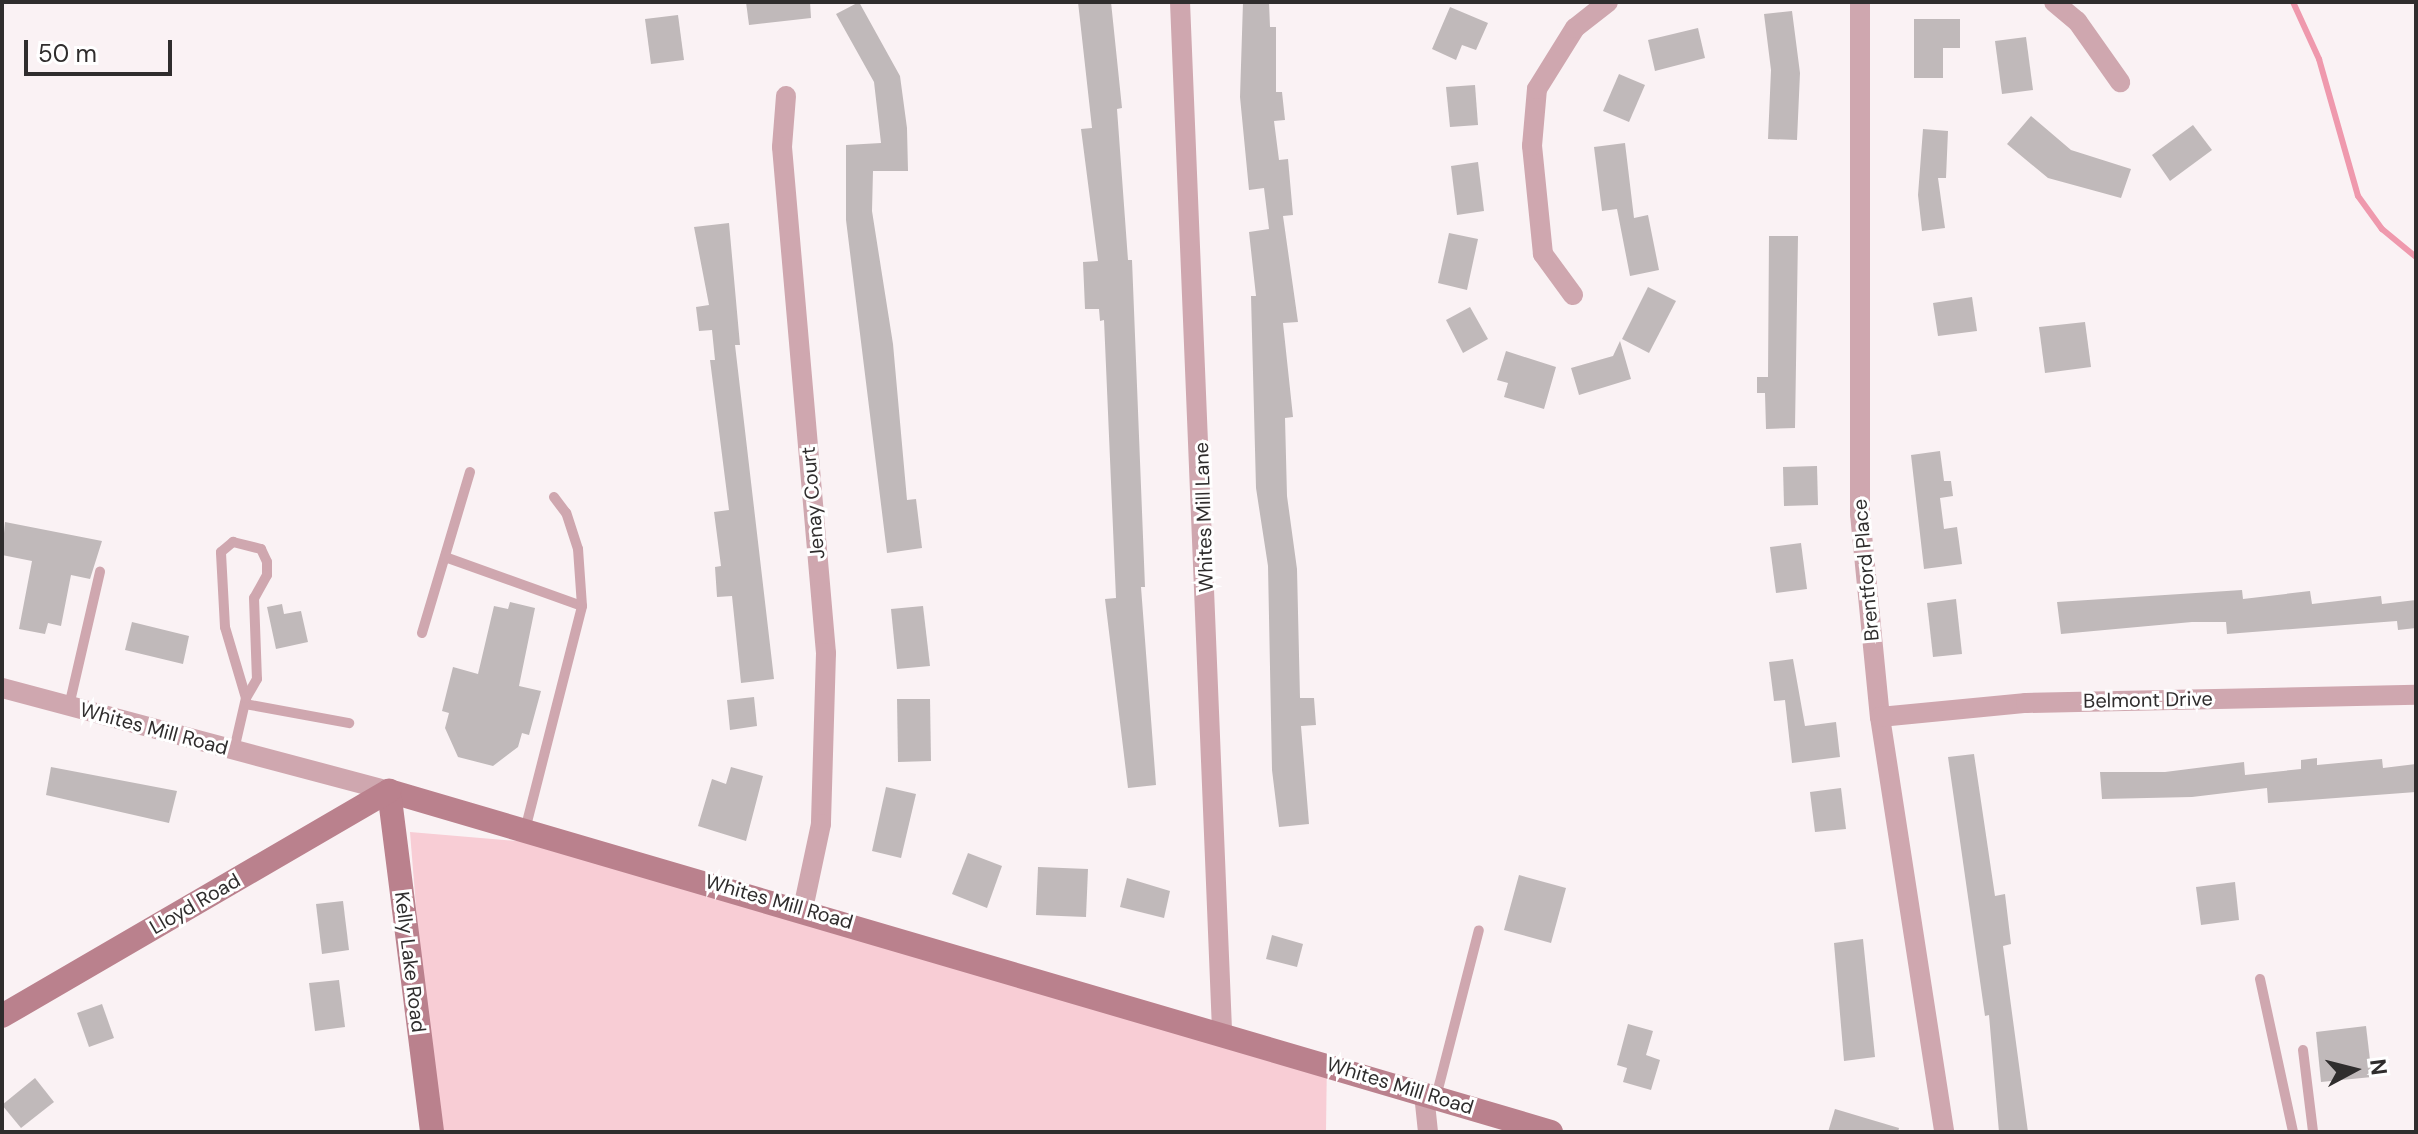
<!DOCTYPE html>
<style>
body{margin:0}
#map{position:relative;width:2418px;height:1134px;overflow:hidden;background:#faf2f4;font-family:"DM Sans",sans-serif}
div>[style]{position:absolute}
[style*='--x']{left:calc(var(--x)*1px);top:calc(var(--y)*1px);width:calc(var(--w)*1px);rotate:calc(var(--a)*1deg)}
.green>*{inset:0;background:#f8cdd5}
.stream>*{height:6px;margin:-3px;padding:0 3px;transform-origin:3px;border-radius:3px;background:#ef99ad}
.building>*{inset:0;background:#c0b9ba}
.lane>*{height:10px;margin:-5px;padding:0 5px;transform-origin:5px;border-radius:5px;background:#cfa7af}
.street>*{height:20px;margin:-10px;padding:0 10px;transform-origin:10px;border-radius:10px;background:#cfa7af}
.secondary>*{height:24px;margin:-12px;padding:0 12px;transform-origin:12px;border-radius:12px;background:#ba818d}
span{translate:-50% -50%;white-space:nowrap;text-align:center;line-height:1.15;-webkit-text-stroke:6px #fff;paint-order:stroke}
.street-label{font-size:20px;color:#2f2d2d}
.frame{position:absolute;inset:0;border:4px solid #2f2d2d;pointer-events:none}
.north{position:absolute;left:2314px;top:1030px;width:80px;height:80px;-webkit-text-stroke:6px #fff;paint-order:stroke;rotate:83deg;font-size:22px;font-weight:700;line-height:32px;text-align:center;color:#2f2d2d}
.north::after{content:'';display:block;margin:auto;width:28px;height:36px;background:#2f2d2d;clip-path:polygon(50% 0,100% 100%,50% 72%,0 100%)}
.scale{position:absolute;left:24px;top:40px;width:148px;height:36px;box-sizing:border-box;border:4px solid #2f2d2d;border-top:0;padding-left:10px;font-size:24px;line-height:28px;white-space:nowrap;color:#2f2d2d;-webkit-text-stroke:6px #fff;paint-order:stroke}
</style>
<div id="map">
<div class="green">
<i style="clip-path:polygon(410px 832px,611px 849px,1327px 1055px,1326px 1132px,434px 1132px)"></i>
</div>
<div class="stream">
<i style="--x:2293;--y:2;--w:63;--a:65.5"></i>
<i style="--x:2319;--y:59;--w:142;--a:74.1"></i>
<i style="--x:2358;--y:196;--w:41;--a:54"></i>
<i style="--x:2382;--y:229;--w:44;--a:39.5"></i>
</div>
<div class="building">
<i style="clip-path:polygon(746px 2px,810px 2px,811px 18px,749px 25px)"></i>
<i style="clip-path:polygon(859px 2px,900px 76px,907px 128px,908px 171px,873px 171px,872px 211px,893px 344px,907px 500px,916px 499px,922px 548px,887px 553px,846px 220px,846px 145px,881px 143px,874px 82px,836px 14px)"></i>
<i style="clip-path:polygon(1078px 2px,1111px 2px,1122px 108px,1117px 109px,1128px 260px,1132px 260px,1145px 587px,1141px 587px,1156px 785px,1128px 788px,1105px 599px,1116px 598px,1104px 320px,1100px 321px,1099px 309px,1085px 309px,1083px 262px,1098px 261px,1081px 129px,1092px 128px)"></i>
<i style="clip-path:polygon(1243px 2px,1269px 2px,1270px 27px,1276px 27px,1276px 92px,1282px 92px,1285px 120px,1274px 121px,1279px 160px,1288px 159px,1293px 215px,1283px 216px,1298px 322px,1283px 323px,1293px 417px,1285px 418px,1287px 496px,1297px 569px,1300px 698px,1314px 698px,1316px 725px,1301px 726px,1309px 824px,1279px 827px,1272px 770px,1268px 566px,1256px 488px,1251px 296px,1256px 296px,1249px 232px,1269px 229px,1264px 188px,1249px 190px,1240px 97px)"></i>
<i style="clip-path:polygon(1450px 7px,1488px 23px,1476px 50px,1462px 45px,1456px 60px,1432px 49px)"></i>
<i style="clip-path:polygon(1792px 11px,1800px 73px,1797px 140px,1768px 139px,1771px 70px,1764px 14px)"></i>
<i style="clip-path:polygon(678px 15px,684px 60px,651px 64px,645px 19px)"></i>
<i style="clip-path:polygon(1914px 19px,1960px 19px,1960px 48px,1943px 48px,1943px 78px,1914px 78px)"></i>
<i style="clip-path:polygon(1698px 28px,1705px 58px,1655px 71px,1648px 40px)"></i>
<i style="clip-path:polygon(2026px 37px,2033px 90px,2002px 94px,1995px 41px)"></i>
<i style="clip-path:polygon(1619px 74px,1645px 85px,1629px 122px,1603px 111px)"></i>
<i style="clip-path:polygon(1475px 85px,1478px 125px,1450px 127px,1446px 87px)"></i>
<i style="clip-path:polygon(2031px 116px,2071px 150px,2131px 169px,2121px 198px,2048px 178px,2007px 144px)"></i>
<i style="clip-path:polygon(2193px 125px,2212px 150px,2170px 181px,2152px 155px)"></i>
<i style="clip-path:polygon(1923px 129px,1948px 131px,1946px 178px,1938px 178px,1945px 228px,1922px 231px,1918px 195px)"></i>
<i style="clip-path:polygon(1625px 143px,1634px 218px,1648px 215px,1659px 270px,1630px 276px,1617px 209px,1602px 211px,1594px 147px)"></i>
<i style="clip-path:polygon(1478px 162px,1484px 211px,1457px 215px,1451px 166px)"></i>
<i style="clip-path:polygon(729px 223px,740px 345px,735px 345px,774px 679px,741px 683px,732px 596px,717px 597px,715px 567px,721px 566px,714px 512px,729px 510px,710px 360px,715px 360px,712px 330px,699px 331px,696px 307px,709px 305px,694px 227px)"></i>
<i style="clip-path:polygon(1449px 233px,1478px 239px,1467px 290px,1438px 283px)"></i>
<i style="clip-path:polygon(1769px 236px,1798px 236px,1795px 428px,1766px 429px,1765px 393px,1757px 393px,1757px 377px,1768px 377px)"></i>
<i style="clip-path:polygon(1648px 287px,1676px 301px,1649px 353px,1622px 339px)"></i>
<i style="clip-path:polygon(1972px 297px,1977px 331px,1938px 336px,1933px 303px)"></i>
<i style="clip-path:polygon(1470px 307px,1488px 339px,1463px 353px,1446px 320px)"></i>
<i style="clip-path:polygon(2085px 322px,2091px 367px,2045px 373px,2039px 327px)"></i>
<i style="clip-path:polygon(1620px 341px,1631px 379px,1579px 395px,1571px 368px,1613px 356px)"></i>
<i style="clip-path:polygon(1506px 351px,1556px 367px,1544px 409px,1504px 397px,1508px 383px,1497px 380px)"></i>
<i style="clip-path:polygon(1940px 451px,1944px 481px,1951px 481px,1953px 496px,1940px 498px,1944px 529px,1957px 527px,1962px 564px,1924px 569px,1911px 455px)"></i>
<i style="clip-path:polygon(1817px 466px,1818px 505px,1784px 506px,1783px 467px)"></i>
<i style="clip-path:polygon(5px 522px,102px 541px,90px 579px,71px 575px,61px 626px,48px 623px,45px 634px,19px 629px,32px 561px,2px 555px)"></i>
<i style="clip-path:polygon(1801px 543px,1807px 589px,1776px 593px,1770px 547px)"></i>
<i style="clip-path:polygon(2242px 590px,2243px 599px,2310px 591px,2312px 604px,2381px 596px,2382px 604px,2416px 600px,2416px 628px,2398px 630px,2397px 621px,2227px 634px,2226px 622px,2192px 622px,2061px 634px,2057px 602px)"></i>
<i style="clip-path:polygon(1956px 599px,1962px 654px,1933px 657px,1927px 603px)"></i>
<i style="clip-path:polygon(510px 602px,535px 608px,519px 686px,541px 691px,529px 735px,522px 733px,518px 747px,493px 766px,458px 757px,445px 728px,449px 713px,442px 711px,453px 667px,478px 674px,494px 606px,508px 609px)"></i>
<i style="clip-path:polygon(282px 604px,284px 614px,301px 611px,308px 642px,276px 649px,267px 607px)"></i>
<i style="clip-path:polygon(923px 606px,930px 666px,897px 669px,891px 609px)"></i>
<i style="clip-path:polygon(132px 622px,189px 636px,183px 664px,125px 650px)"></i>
<i style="clip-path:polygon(1793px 659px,1805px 726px,1836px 722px,1840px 757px,1792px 763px,1785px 700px,1774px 701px,1769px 662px)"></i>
<i style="clip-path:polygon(754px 697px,757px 726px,730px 730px,727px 700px)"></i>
<i style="clip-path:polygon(897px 699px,930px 699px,931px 761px,898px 762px)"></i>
<i style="clip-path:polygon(1974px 754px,1995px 896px,2005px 894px,2011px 944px,2003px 946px,2028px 1132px,1999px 1132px,1989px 1015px,1985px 1016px,1948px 757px)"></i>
<i style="clip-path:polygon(2317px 758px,2317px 765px,2382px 759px,2383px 768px,2416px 764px,2416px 792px,2268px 803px,2267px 788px,2192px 797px,2102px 799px,2100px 772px,2165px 772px,2244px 762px,2245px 775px,2301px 769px,2301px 760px)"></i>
<i style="clip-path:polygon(51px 767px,177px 791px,169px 823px,46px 795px)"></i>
<i style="clip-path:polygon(731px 767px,763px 776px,746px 841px,698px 826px,712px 779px,726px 784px)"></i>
<i style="clip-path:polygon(886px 787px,916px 794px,901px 858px,872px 851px)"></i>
<i style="clip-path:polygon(1841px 788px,1846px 829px,1815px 832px,1810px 792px)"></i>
<i style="clip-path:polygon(968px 853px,1002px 866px,987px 908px,952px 894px)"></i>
<i style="clip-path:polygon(1038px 867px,1088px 869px,1086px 917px,1036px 915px)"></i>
<i style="clip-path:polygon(1519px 875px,1566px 888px,1551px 943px,1504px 930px)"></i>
<i style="clip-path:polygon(1127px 878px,1170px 891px,1164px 918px,1120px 907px)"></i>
<i style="clip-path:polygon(2235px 882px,2239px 920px,2201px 925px,2196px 887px)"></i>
<i style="clip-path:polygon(343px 901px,349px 950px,322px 954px,316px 904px)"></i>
<i style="clip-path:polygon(1272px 935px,1303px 944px,1297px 967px,1266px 959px)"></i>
<i style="clip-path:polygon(1863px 939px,1875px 1057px,1844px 1061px,1834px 943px)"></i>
<i style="clip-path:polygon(339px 980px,345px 1027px,315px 1031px,309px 983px)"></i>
<i style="clip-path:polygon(102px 1004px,114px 1038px,89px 1047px,77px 1013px)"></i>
<i style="clip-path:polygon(1628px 1024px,1653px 1031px,1646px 1055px,1660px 1060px,1651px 1090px,1623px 1082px,1627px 1068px,1617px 1065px)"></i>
<i style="clip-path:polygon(2366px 1026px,2372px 1077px,2321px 1082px,2316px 1032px)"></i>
<i style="clip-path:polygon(35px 1078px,54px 1102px,21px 1128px,2px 1105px)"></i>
<i style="clip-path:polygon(1835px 1109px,1899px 1128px,1898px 1132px,1828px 1132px)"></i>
</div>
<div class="lane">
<i style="--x:445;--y:557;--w:145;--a:19.7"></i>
<i style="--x:422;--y:633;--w:168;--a:-73.4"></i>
<i style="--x:245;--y:704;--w:106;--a:10.4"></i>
<i style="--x:69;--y:706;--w:138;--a:-77"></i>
<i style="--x:234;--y:750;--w:53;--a:-77"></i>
<i style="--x:246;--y:698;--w:74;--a:-106.5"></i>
<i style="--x:225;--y:627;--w:75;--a:-93.1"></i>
<i style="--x:221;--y:552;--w:16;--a:-40"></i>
<i style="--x:233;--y:542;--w:29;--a:14"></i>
<i style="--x:261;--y:549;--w:14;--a:65"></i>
<i style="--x:267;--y:562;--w:13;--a:90"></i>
<i style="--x:267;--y:575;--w:26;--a:119"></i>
<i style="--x:254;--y:598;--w:81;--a:87.9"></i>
<i style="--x:257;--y:679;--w:22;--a:120"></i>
<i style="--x:525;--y:830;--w:231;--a:-75.7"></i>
<i style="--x:582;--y:606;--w:57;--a:-94"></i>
<i style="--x:578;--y:549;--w:38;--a:-108"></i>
<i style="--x:566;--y:513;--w:20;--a:-127"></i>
<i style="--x:2260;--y:979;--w:157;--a:77.8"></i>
<i style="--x:2303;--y:1050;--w:83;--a:83"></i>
<i style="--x:1436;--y:1097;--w:172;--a:-75.6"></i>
</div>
<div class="street">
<i style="--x:1180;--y:2;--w:1031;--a:87.66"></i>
<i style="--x:1860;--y:2;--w:512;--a:90"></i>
<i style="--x:1860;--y:514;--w:204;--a:84.4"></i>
<i style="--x:1880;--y:717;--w:420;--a:81.2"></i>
<i style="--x:2054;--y:2;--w:30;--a:40"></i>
<i style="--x:2077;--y:21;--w:75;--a:54.8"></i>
<i style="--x:786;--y:96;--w:51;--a:94.5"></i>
<i style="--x:782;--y:147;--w:508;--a:85.03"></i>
<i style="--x:826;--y:653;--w:171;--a:91.7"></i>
<i style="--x:821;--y:824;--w:87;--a:102"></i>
<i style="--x:1573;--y:295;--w:51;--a:-126.2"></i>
<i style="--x:1543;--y:254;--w:109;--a:-95.8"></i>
<i style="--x:1532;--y:146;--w:57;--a:-85"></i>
<i style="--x:1537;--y:89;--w:72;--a:-58.1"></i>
<i style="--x:1575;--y:28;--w:42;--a:-38.2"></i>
<i style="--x:2;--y:688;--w:400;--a:14.9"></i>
<i style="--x:1880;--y:717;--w:147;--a:-5.5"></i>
<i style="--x:2026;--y:703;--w:390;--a:-1.2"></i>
<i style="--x:1424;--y:1094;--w:38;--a:84"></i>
</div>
<div class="secondary">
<i style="--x:389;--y:791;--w:1211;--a:16.35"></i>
<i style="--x:389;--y:791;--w:344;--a:82.8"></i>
<i style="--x:2;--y:1016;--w:448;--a:-30.2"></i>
</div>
<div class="street-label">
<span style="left:813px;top:503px;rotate:-95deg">Jenay Court</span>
<span style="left:1204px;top:517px;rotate:-92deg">Whites Mill Lane</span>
<span style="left:1866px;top:570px;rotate:-95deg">Brentford Place</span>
<span style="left:2148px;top:700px;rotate:-1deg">Belmont Drive</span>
<span style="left:154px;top:729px;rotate:15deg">Whites Mill Road</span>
<span style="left:779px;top:902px;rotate:16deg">Whites Mill Road</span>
<span style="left:195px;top:904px;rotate:-30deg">Lloyd Road</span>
<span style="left:410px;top:962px;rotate:83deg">Kelly Lake Road</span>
<span style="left:1400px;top:1086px;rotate:17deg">Whites Mill Road</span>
</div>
<div class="frame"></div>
<div class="north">N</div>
<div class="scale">50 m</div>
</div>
